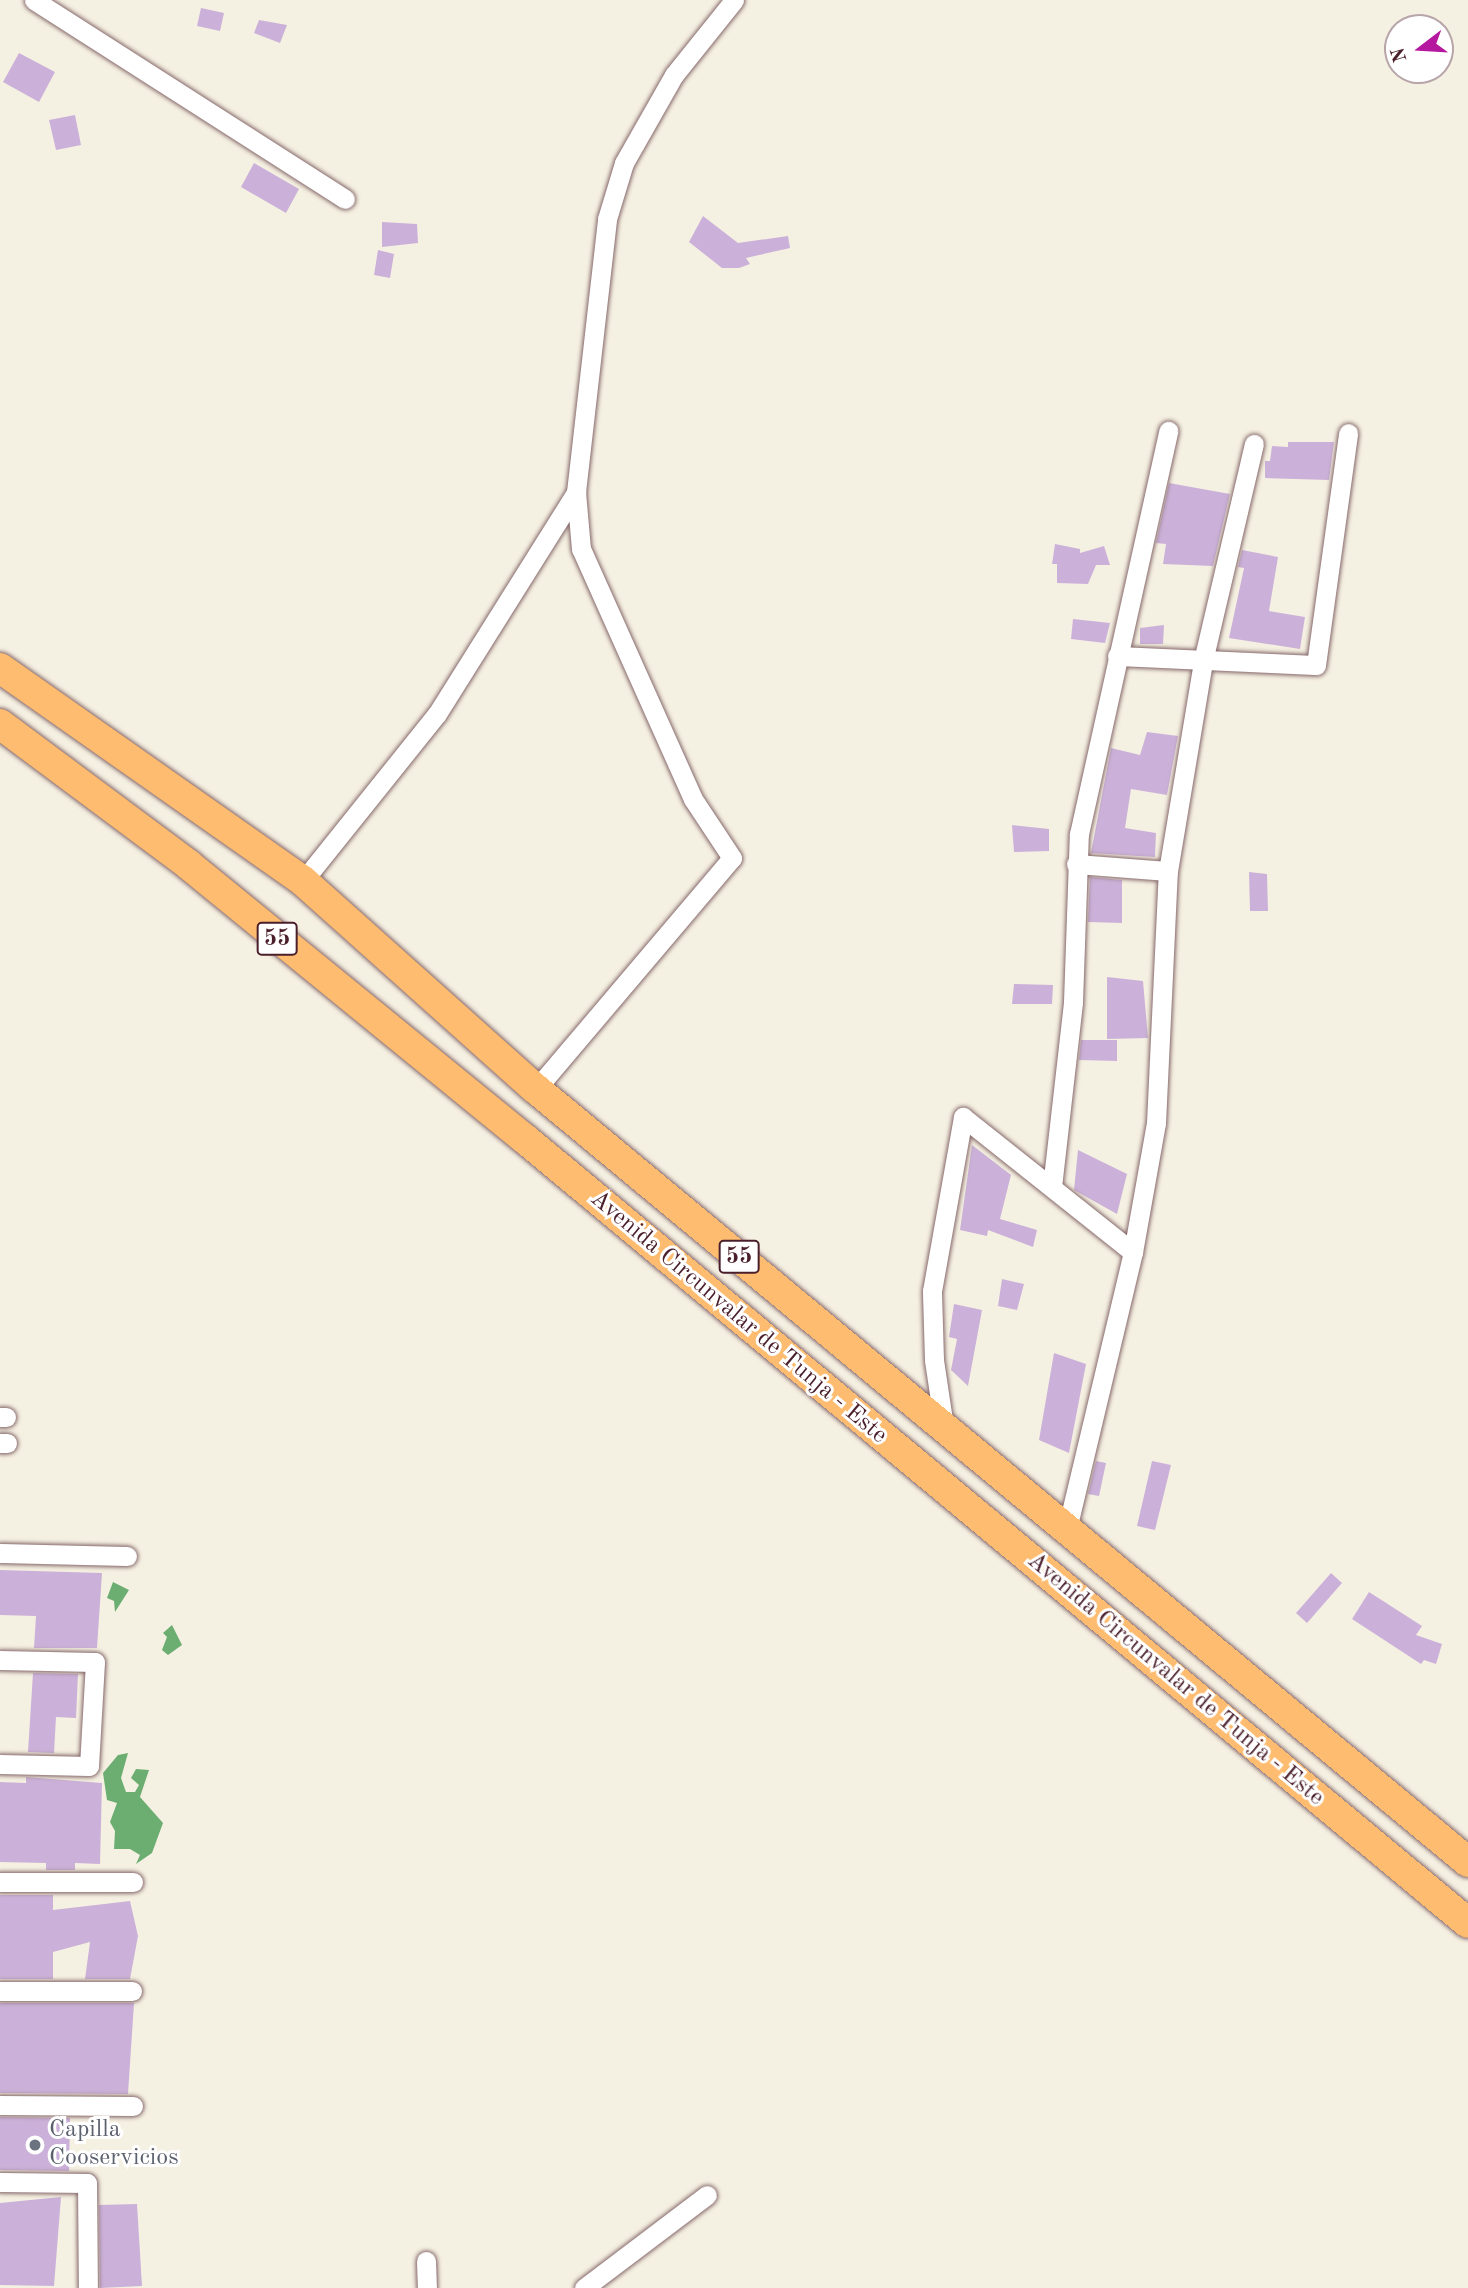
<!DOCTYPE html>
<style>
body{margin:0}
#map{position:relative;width:1468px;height:2288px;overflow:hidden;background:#f5f1e2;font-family:"Old Standard TT",serif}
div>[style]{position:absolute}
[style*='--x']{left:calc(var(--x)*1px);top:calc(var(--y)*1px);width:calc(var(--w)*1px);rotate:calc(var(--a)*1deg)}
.forest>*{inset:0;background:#6cae72}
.building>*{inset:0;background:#cbb1d9}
.roads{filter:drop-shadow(0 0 2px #86686b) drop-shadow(0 0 2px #86686b)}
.minor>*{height:19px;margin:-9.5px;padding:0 9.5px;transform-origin:9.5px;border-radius:9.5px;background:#fff}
.highway>*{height:30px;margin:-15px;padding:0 15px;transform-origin:15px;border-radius:15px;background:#febc70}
.dots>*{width:19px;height:19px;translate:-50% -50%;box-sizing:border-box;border:4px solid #fff;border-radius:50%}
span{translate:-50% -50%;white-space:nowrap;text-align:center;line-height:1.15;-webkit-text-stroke:6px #fff;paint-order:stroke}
.shield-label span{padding:2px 5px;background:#fff;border:2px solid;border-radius:5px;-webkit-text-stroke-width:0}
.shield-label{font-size:23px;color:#4a1f2b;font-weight:700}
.street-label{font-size:24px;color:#4a1f2b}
.worship-label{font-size:24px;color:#5b616d}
.left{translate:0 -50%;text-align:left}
.north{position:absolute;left:1384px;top:14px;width:70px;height:70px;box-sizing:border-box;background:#fff;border:2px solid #b7a5aa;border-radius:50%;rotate:253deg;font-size:19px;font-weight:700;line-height:28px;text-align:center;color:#4a1f2b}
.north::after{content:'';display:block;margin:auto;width:24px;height:32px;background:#b5179e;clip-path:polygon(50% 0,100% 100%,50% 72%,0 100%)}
</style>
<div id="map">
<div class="forest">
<i style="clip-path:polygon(113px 1582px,129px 1590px,115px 1612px,114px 1601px,107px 1598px)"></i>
<i style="clip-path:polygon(172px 1625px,182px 1645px,168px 1655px,162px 1650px,167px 1637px,163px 1633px)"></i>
<i style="clip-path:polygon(128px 1753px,121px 1778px,126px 1792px,135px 1792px,139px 1785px,131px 1778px,136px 1769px,149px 1770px,140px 1797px,163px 1823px,152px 1853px,136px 1864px,140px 1855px,130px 1849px,114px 1849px,115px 1831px,110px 1822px,117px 1803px,107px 1800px,103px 1773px,118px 1755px)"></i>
</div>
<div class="building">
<i style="clip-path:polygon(201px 8px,224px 13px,220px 31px,197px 26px)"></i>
<i style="clip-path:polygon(259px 20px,287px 25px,280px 43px,254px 33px)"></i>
<i style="clip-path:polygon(19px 53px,55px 72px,39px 102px,3px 82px)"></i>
<i style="clip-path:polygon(75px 115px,81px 145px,56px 150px,49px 120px)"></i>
<i style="clip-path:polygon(254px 163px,299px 189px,286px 213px,241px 187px)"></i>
<i style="clip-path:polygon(703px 216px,738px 243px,788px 236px,790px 248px,746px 258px,750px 264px,739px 268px,722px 268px,689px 242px)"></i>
<i style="clip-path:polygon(382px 222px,417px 224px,418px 243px,382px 247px)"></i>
<i style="clip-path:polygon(378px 250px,394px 254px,390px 278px,374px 275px)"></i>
<i style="clip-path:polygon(1288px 442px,1334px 442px,1329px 480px,1265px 478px,1265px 461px,1270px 461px,1272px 446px,1288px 447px)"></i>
<i style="clip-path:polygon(1169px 483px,1230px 494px,1213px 566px,1163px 564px,1166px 544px,1156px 543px)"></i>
<i style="clip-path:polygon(1055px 544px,1080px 549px,1080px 553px,1104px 546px,1110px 565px,1096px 565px,1088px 584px,1057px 583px,1057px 564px,1052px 564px)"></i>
<i style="clip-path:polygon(1242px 550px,1278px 557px,1269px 611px,1305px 617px,1300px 649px,1229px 638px,1244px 568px,1238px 567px)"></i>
<i style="clip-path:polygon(1073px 619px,1110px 623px,1105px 643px,1071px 639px)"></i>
<i style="clip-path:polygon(1164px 625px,1163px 644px,1140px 644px,1140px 628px)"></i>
<i style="clip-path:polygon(1147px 732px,1178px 736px,1167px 795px,1131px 789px,1125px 828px,1156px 833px,1155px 857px,1091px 853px,1111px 748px,1140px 755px)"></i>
<i style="clip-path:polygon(1012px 825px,1049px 829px,1049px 851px,1014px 852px)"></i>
<i style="clip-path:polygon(1249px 872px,1267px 874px,1268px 911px,1250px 911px)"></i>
<i style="clip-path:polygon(1090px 877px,1122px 880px,1122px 923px,1088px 922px)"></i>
<i style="clip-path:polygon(1107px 977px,1143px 981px,1148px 1038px,1107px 1039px)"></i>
<i style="clip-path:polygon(1014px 984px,1053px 985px,1052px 1004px,1012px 1004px)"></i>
<i style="clip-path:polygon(1081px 1040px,1117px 1040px,1117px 1061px,1079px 1060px)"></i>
<i style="clip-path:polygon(972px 1145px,1011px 1175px,1000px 1219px,1037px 1230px,1033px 1247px,988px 1230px,987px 1236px,960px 1230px)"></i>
<i style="clip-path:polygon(1078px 1150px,1127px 1174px,1117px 1214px,1074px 1190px)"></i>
<i style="clip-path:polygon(1002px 1279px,1024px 1284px,1017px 1310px,998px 1306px)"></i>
<i style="clip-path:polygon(954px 1304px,982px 1310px,968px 1386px,951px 1370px,957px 1339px,949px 1337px)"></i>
<i style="clip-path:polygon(1054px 1353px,1086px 1364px,1069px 1453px,1039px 1440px)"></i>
<i style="clip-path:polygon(1096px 1461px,1106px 1463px,1099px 1496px,1088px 1494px)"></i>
<i style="clip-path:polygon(1152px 1461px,1171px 1465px,1155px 1530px,1137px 1526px)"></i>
<i style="clip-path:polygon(0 1570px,102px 1573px,97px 1648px,34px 1648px,36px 1616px,0 1615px)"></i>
<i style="clip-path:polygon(1331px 1573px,1342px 1583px,1307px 1623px,1296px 1613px)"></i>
<i style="clip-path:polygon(1369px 1592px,1422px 1626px,1416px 1635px,1442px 1644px,1436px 1664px,1424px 1660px,1421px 1664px,1352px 1619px)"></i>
<i style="clip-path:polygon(33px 1673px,78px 1674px,76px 1718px,56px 1717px,54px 1753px,28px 1752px)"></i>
<i style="clip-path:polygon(26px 1777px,102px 1783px,100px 1864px,75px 1863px,75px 1870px,46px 1870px,46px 1863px,0 1862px,0 1782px,26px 1783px)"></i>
<i style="clip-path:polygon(0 1895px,53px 1895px,53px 1910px,130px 1901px,138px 1936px,130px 1979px,85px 1979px,90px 1942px,53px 1952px,53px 1979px,0 1979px)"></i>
<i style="clip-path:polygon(0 2003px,134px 2003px,128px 2094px,0 2093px)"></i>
<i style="clip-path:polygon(0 2117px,70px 2118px,69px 2171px,0 2170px)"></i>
<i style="clip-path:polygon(61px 2197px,54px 2286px,0 2285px,0 2203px)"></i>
<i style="clip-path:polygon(137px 2204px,142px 2286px,100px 2288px,99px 2205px)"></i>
</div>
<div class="roads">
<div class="minor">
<i style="--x:34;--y:0;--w:369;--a:32.6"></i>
<i style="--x:1117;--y:656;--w:199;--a:2.6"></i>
<i style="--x:1316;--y:665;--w:234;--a:-82.1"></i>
<i style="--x:1076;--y:864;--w:92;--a:4.4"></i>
<i style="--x:303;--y:881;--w:214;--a:-51.3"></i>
<i style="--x:437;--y:714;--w:262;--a:-57.9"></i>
<i style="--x:576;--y:492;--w:275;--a:-83.5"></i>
<i style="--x:607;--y:219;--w:59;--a:-73.1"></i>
<i style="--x:624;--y:163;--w:101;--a:-60.4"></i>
<i style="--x:674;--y:75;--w:96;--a:-51.3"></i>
<i style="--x:536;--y:1089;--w:303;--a:-49.7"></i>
<i style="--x:732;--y:858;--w:71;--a:-123.5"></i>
<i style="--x:693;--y:799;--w:274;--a:-114.1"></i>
<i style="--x:581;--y:549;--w:57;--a:-95"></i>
<i style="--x:1052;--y:1187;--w:186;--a:-83.5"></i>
<i style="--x:1073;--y:1002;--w:168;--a:-88"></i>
<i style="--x:1079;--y:834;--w:413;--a:-77.5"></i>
<i style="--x:0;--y:1417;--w:6;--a:0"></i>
<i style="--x:944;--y:1427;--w:68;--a:-98.5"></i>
<i style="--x:934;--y:1360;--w:69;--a:-91.7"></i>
<i style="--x:932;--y:1291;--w:177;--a:-79.9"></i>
<i style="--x:963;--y:1117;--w:217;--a:38.5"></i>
<i style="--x:0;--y:1443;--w:7;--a:0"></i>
<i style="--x:1067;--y:1529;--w:285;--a:-76.6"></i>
<i style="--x:1133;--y:1252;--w:131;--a:-79.9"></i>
<i style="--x:1156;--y:1123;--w:252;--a:-87.3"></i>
<i style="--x:1168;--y:871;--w:213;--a:-80.5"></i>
<i style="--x:1203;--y:661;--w:223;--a:-76.8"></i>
<i style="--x:0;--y:1553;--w:127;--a:1.4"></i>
<i style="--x:0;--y:1660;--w:95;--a:1.2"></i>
<i style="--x:95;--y:1662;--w:104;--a:93.3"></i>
<i style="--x:89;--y:1766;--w:89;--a:-178.7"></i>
<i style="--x:0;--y:1882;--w:133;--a:0"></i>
<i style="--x:0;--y:1991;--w:132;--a:0"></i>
<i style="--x:0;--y:2105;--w:133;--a:0.4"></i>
<i style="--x:0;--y:2182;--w:87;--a:0.7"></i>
<i style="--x:87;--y:2183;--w:105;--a:89.5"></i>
<i style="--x:426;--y:2261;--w:27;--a:88"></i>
<i style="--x:584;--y:2288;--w:154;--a:-37.1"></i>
</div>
<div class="highway">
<i style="--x:0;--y:668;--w:370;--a:35.1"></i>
<i style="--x:303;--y:881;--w:312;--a:41.8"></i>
<i style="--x:536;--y:1089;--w:1211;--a:39.67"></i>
<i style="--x:0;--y:724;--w:236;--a:36.7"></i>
<i style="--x:189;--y:865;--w:434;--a:39.2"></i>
<i style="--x:525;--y:1139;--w:1226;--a:39.74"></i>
</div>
</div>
<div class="dots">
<i style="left:35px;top:2145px;background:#6b7280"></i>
</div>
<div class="shield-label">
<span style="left:277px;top:939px">55</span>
<span style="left:739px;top:1257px">55</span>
</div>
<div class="street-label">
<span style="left:738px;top:1318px;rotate:40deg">Avenida Circunvalar de Tunja - Este</span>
<span style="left:1175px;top:1680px;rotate:40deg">Avenida Circunvalar de Tunja - Este</span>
</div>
<div class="worship-label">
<span class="left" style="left:49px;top:2145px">Capilla<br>Cooservicios</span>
</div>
<div class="north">N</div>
</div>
